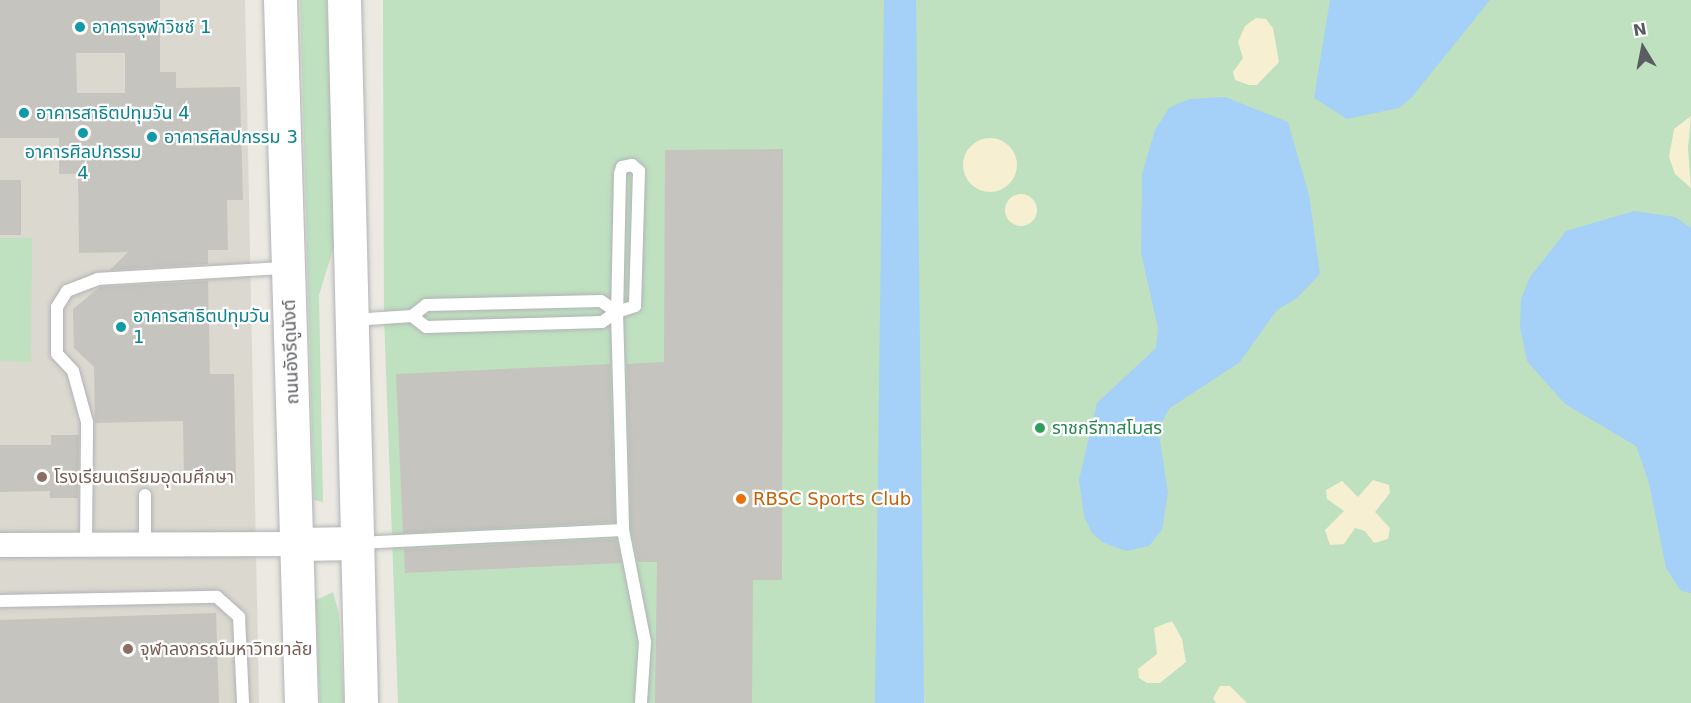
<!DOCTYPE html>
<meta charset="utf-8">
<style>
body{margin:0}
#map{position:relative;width:1691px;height:703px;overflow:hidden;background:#ebe9e1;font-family:"DejaVu Sans","Noto Sans Thai",sans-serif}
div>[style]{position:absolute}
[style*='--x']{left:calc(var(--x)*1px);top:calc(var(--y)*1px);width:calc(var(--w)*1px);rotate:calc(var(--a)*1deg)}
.education>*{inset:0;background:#dbd8cf}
.green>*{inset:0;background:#bfe1c0}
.sand>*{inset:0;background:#f6efd1}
.round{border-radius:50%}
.water>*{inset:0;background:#a5d0f7}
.building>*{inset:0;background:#c6c4be}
.roads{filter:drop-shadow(0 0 2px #b1b3b7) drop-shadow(0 0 2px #b1b3b7)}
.lane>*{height:12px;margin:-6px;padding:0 6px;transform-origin:6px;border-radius:6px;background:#fff}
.street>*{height:24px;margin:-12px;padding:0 12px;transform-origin:12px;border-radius:12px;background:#fff}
.secondary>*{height:33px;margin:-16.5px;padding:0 16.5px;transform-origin:16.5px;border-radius:16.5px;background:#fff}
.dots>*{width:16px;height:16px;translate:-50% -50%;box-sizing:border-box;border:3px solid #fff;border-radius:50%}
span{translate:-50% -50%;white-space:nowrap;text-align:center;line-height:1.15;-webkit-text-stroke:4.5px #fff;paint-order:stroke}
.culture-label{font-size:18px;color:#0d838f}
.left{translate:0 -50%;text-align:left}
.street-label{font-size:18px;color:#595c60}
.leisure-label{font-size:18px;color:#27864d}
.education-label{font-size:18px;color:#785e54}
.food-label{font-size:18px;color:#c56008}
.north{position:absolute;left:1613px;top:18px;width:60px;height:60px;-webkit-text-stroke:4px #fff;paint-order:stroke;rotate:350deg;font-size:16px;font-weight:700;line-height:24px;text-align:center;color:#595c60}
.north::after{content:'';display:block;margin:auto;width:21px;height:27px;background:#595c60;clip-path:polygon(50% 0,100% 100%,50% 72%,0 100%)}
</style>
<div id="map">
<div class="education">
<i style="clip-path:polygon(0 0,245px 0,259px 703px,0 703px)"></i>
</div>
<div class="green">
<i style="clip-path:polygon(300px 0,327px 0,335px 243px,319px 295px,323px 502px,314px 500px)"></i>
<i style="clip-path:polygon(383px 0,1691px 0,1691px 703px,398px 703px,384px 315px)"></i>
<i style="clip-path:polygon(0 238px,32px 238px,31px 362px,0 361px)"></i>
<i style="clip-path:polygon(333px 592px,339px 614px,344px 703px,320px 703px,316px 600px)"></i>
</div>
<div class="sand">
<i style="clip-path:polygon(1256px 18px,1266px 19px,1273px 28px,1279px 62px,1257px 85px,1249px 85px,1235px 80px,1233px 72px,1243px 58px,1238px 42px,1245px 26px)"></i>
<i style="clip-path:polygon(1691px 116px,1688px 148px,1691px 188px,1675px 174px,1669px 157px,1674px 129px)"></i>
<i class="round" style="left:963px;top:138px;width:54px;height:54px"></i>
<i class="round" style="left:1005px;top:194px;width:32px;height:32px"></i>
<i style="clip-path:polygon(1373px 480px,1389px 485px,1390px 493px,1375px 512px,1390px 528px,1388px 539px,1374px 543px,1365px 531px,1355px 528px,1344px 544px,1330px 545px,1325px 530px,1344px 511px,1327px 499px,1326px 490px,1342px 481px,1358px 497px)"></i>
<i style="clip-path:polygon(1172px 621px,1182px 639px,1186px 662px,1160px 683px,1147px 683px,1139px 678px,1138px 669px,1157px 654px,1154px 628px)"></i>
<i style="clip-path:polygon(1220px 686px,1230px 686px,1247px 703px,1216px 703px,1213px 698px)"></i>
</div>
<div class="water">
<i style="clip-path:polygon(884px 0,916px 0,924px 703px,875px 703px)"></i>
<i style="clip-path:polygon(1330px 0,1490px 0,1412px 97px,1399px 108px,1347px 119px,1314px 98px)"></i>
<i style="clip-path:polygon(1225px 97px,1288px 122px,1309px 195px,1320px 274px,1297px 298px,1276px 311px,1240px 362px,1170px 408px,1158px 428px,1168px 493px,1162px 530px,1149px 546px,1126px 551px,1102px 542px,1092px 533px,1084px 516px,1079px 480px,1097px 403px,1156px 348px,1158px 328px,1141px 253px,1142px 174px,1155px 130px,1169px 108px,1189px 99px)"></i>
<i style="clip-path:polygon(1634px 211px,1675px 217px,1691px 228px,1691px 593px,1681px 591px,1666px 568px,1649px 483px,1636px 446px,1565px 404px,1527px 361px,1520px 327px,1521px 299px,1530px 277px,1566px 231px)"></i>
</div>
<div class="building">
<i style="clip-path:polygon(evenodd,0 0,160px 0,160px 72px,176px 72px,176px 88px,240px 87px,243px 200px,227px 200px,228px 250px,208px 250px,208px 264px,110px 270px,128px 252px,79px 253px,78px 174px,59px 174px,59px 138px,0 138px,0 0,76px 53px,125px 53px,125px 93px,77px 93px,76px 53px)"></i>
<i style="clip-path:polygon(783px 149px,782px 580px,753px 580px,752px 703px,655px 703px,657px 562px,638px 562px,631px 529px,627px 364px,664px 362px,665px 150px)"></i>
<i style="clip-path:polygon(0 180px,21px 180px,21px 235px,0 235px)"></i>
<i style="clip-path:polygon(208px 281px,210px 374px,234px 374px,236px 480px,184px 481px,183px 421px,95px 423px,94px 367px,74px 348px,73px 309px,100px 287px)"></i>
<i style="clip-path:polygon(610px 364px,615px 522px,403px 533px,396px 374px)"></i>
<i style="clip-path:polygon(51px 435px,79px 435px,78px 498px,50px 498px,50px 491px,0 492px,0 445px,51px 445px)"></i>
<i style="clip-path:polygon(616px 539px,621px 563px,405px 573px,404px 549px)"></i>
<i style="clip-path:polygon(216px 613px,219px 703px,0 703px,0 620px)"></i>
</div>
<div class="roads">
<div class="lane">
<i style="--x:412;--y:316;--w:18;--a:-38"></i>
<i style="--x:426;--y:305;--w:175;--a:-1.3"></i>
<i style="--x:601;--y:301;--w:19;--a:35"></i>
<i style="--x:353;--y:320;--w:59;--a:-3.9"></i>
<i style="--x:412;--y:316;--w:18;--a:38"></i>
<i style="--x:426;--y:327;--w:176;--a:-1.6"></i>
<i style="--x:602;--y:322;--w:18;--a:-34"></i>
<i style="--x:617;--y:312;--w:19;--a:-18"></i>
<i style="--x:635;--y:306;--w:135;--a:-88.3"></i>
<i style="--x:639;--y:171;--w:9;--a:-139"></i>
<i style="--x:632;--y:165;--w:10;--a:169"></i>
<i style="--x:622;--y:167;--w:7;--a:106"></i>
<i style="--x:620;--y:174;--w:138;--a:91.2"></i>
<i style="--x:617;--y:312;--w:218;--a:88.4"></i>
<i style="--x:145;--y:495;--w:48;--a:90"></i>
<i style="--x:358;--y:543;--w:265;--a:-2.8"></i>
<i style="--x:623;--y:530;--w:114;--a:78.9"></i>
<i style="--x:645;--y:642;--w:61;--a:93.8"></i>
<i style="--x:86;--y:544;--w:122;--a:-89.5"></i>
<i style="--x:87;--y:422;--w:53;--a:-105.4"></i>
<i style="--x:73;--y:371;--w:23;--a:-133"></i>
<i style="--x:57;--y:354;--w:47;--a:-90"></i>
<i style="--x:57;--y:307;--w:19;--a:-58"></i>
<i style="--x:67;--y:291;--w:33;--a:-21"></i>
<i style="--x:98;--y:279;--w:187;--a:-3.4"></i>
<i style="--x:0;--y:601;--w:217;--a:-1.1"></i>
<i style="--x:217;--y:597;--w:30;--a:42"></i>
<i style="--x:239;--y:617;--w:86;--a:87.3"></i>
</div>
<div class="street">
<i style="--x:0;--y:545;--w:297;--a:-0.2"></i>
</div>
<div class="secondary">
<i style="--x:280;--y:0;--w:703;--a:88.29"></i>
<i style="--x:344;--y:0;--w:703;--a:88.61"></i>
<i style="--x:297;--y:544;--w:60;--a:-1"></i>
</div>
</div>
<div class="dots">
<i style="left:80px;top:27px;background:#0f9aa8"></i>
<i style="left:24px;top:113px;background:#0f9aa8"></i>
<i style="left:83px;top:133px;background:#0f9aa8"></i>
<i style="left:152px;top:137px;background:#0f9aa8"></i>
<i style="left:121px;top:327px;background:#0f9aa8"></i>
<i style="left:1040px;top:428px;background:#2e9e5b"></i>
<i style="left:42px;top:477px;background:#8d6e63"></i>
<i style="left:741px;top:499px;background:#e8710a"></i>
<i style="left:128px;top:649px;background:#8d6e63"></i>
</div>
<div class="culture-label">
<span class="left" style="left:92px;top:27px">อาคารจุฬาวิชช์ 1</span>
<span class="left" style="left:36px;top:113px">อาคารสาธิตปทุมวัน 4</span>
<span class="left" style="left:164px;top:137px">อาคารศิลปกรรม 3</span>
<span style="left:83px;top:163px">อาคารศิลปกรรม<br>4</span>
<span class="left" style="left:133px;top:327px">อาคารสาธิตปทุมวัน<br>1</span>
</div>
<div class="street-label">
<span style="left:291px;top:352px;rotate:-92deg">ถนนอังรีดูนังต์</span>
</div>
<div class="leisure-label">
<span class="left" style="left:1052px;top:428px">ราชกรีฑาสโมสร</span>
</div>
<div class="education-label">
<span class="left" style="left:54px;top:477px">โรงเรียนเตรียมอุดมศึกษา</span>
<span class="left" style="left:140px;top:649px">จุฬาลงกรณ์มหาวิทยาลัย</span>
</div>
<div class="food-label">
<span class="left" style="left:753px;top:499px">RBSC Sports Club</span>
</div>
<div class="north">N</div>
</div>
